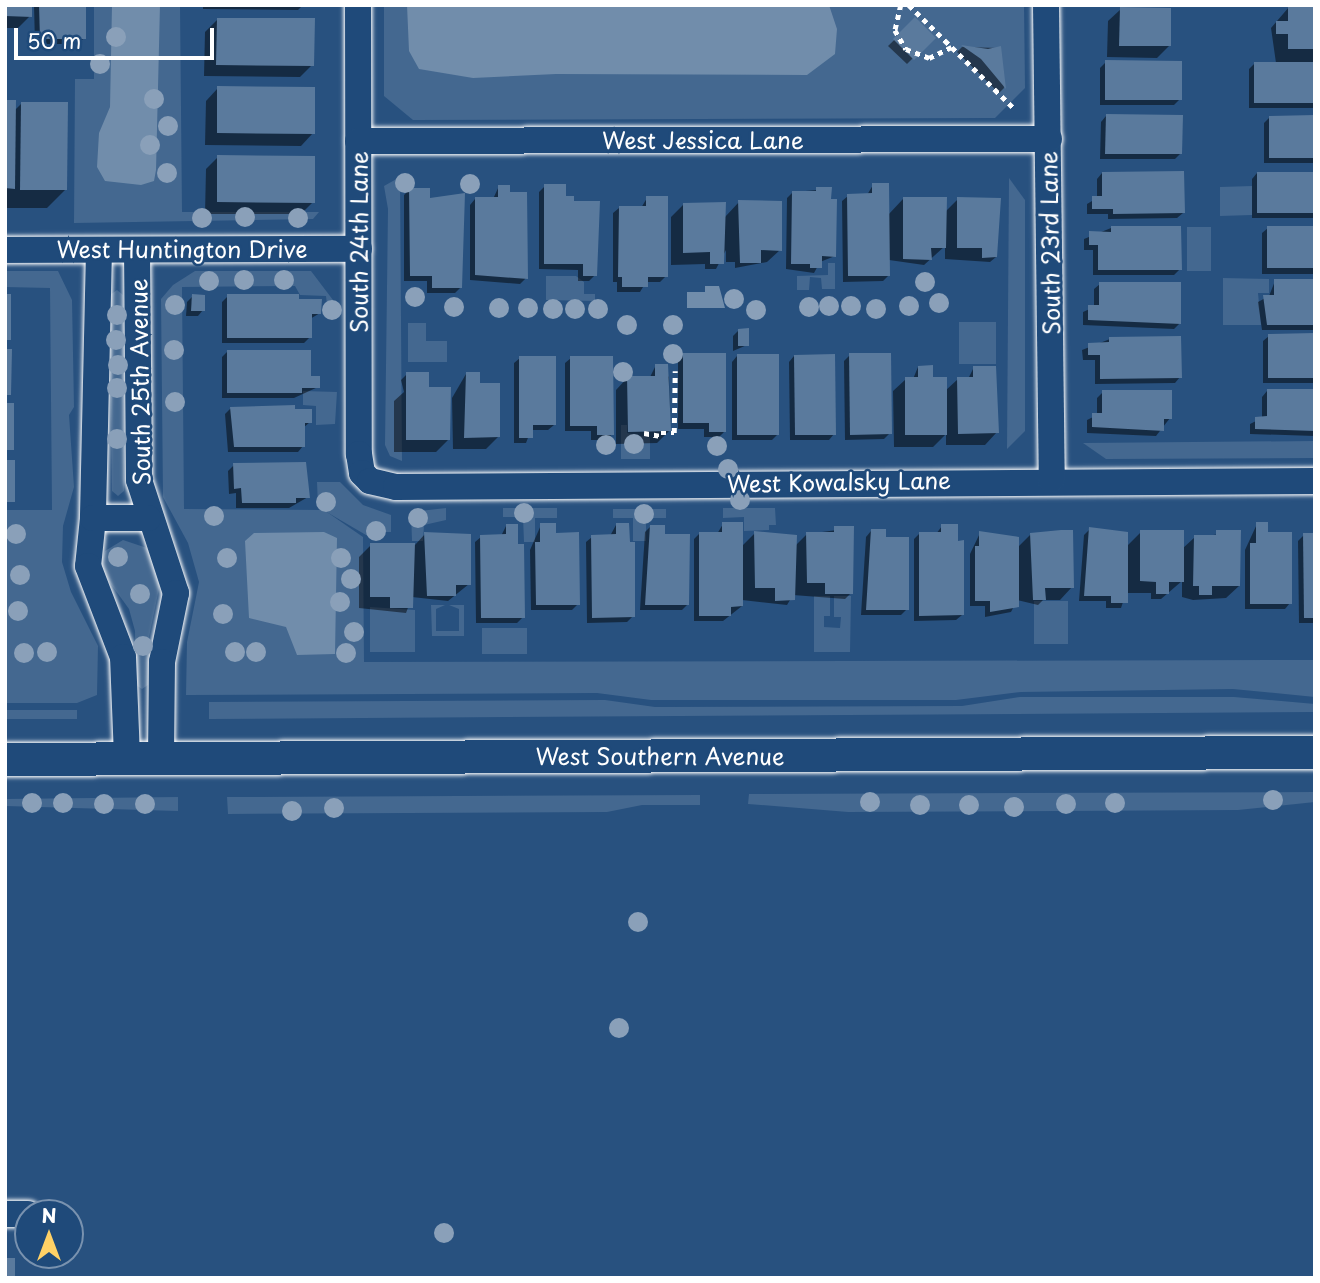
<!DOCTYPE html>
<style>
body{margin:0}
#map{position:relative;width:1320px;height:1283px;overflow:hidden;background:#28517f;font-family:"Playpen Sans",sans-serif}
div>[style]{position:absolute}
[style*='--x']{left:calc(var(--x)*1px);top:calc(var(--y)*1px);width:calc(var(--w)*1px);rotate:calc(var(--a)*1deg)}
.green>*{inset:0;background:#446890}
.water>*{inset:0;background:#718dab}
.shadow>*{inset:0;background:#0007}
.building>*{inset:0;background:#5a7a9d}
.path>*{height:4.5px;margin-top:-2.25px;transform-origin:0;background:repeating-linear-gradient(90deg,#fff 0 5px,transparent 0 10px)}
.roads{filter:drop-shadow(0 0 2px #fff) drop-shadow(0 0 2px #fff)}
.minor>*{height:26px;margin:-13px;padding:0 13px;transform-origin:13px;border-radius:13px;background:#1f4a7a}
.major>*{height:33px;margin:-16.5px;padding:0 16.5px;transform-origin:16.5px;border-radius:16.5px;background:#1f4a7a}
.trees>*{width:20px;height:20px;margin:-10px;border-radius:50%;background:#8aa0b9}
span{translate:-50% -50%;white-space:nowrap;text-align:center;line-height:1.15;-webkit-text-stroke:5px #1f4a7a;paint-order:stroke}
.street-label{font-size:23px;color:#fff}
.frame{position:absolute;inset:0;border:7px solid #fff;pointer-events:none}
.north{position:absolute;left:14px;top:1199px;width:70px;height:70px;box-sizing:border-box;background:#1f4a7a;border:2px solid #7992af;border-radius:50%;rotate:0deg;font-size:19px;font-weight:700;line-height:28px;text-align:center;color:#fff}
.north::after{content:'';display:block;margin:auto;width:24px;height:32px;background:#ffd166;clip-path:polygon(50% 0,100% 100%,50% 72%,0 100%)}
.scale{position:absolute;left:14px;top:28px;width:200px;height:32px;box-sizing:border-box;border:4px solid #fff;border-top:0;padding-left:9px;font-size:21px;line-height:24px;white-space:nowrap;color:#fff;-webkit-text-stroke:5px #1f4a7a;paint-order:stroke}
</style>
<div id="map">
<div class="green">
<i style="clip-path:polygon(94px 5px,180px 5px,182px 212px,319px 212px,313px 219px,74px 223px,75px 79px,94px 79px)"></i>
<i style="clip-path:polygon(384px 5px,1024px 5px,1025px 88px,995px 118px,413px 120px,384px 96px)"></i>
<i style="clip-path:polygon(400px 177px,402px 461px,390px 456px,385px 445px,388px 209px,384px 186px)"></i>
<i style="clip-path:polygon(1009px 178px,1025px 200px,1025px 431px,1007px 449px)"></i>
<i style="clip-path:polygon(1252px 186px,1252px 215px,1220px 216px,1220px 187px)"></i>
<i style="clip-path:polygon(1187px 227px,1211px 227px,1211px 271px,1187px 271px)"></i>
<i style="clip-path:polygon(828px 263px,835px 263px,835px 289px,822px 289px,821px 278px,810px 277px,809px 290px,797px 290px,797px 276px,828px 275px)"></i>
<i style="clip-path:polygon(5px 271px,58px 271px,72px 300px,74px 407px,69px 415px,74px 487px,63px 526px,62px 562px,71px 592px,98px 646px,97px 695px,77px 703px,5px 703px,5px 510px,52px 510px,50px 288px,5px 287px)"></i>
<i style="clip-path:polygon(195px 271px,311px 271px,333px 300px,336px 315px,328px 315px,326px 296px,300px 295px,295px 286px,182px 287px,184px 509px,324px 510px,363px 537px,364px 662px,1315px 660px,1315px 697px,1233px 689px,1021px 692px,956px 700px,651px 700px,597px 693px,186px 695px,187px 642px,199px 582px,188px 543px,163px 497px,161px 299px,173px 285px)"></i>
<i style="clip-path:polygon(546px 276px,576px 276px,584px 282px,584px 294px,595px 294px,595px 301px,546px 300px)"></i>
<i style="clip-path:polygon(1223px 278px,1269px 279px,1269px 293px,1258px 293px,1261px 325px,1223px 325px)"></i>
<i style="clip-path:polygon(117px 290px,123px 295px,124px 491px,118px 496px,112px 491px,110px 295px)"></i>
<i style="clip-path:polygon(959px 322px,996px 322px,996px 364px,959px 364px)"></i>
<i style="clip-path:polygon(408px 323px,426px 323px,426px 341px,447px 341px,447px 362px,408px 362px)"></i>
<i style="clip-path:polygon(303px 391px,337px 392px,335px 424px,316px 425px,316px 406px,303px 405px)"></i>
<i style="clip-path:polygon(621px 425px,627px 425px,627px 433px,650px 438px,650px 459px,621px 459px)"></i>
<i style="clip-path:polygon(1315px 441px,1315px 458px,1106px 459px,1083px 443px)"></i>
<i style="clip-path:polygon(317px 482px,340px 482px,363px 505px,391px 515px,391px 532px,384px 532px,384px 537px,366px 535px,318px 507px)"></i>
<i style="clip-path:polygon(446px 508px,446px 520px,424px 525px,423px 541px,412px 541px,411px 512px)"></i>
<i style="clip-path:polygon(503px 508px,557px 508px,557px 518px,535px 518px,535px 542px,524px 542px,523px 517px,503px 517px)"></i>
<i style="clip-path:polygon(723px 508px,775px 508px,776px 525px,769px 525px,769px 530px,744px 531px,744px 517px,723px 518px)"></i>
<i style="clip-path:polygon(613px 509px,666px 509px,666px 518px,646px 518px,646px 541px,633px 541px,633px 518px,613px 518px)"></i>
<i style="clip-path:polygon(123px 540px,147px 548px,160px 584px,149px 637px,148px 685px,142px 689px,136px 685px,135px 631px,129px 609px,103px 573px,101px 562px,105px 551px)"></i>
<i style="clip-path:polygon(814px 596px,830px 596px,830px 616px,824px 616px,824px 627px,840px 628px,841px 617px,834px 617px,834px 596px,851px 596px,850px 652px,814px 652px)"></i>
<i style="clip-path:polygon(1034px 601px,1068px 601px,1068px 644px,1034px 644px)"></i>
<i style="clip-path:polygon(431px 605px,445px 605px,436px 609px,436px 631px,459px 631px,459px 609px,449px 605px,464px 605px,464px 636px,432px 636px)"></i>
<i style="clip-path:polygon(370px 607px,415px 610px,415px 652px,370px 652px)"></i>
<i style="clip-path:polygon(482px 628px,527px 628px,527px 654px,482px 654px)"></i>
<i style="clip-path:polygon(1020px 697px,1234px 697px,1315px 704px,1315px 712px,209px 719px,209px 702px,605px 700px,655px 707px,962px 706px)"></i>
<i style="clip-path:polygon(5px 710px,77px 710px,77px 719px,5px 719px)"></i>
<i style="clip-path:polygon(1315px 792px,1315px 802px,1238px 810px,848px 812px,748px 804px,749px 794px)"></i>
<i style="clip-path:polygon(700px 795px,700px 805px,642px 805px,607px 812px,228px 814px,227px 797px)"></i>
<i style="clip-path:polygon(178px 797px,178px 811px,5px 806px,5px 799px)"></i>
</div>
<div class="water">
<i style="clip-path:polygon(112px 5px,160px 5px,156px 170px,154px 181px,141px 185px,105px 181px,97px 167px,99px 133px,110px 107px)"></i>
<i style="clip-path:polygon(407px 5px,829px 5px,837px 29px,835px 54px,807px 75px,556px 74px,473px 78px,419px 69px,409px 51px)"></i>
<i style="clip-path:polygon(705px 286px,719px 286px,725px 308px,687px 308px,687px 292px,705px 292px)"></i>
<i style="clip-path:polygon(254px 533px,324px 532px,337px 538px,335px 654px,297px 655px,286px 627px,249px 618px,245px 541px)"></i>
</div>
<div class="shadow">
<i style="clip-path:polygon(5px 5px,30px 16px,18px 28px,5px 28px)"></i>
<i style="clip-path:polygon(34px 5px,84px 5px,84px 38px,78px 44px,35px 44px)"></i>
<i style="clip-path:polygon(203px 5px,303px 5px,298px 10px,203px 9px)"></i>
<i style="clip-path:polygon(1289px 7px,1315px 7px,1315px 108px,1249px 108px,1249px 69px,1255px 63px,1276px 63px,1271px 28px)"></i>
<i style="clip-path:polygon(1121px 9px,1169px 46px,1157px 58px,1107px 57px,1108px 21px)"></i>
<i style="clip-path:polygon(217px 20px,312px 65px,300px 77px,204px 76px,205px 32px)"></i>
<i style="clip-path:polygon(915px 20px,933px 38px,907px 64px,888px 46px)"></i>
<i style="clip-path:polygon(962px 47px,1000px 48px,1004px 88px,999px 93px,957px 52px)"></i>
<i style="clip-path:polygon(1106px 62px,1180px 99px,1174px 105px,1100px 105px,1100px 68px)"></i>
<i style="clip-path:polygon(218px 88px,313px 133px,301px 146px,205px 145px,206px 101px)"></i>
<i style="clip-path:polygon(5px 102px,14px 111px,22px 103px,65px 190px,47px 208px,5px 208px)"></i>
<i style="clip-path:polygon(1106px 116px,1180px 154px,1175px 159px,1100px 159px,1101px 122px)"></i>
<i style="clip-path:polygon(1270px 117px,1315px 117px,1315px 163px,1264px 163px,1264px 123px)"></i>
<i style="clip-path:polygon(218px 157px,313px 202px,301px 214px,205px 214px,206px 169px)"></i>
<i style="clip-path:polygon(1102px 173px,1183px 213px,1177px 218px,1108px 219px,1108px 214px,1087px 214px,1087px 204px,1097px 198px,1097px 179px)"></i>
<i style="clip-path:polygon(1257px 173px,1315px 176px,1315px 218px,1252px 218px,1252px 179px)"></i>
<i style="clip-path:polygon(873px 185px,888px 215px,903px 199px,945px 212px,958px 199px,999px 200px,996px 257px,990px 262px,945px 259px,945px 246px,924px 265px,889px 260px,889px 275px,883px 281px,843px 282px,842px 201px,848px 196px,867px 195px)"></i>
<i style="clip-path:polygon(499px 186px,509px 193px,526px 278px,520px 284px,470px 280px,470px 205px,475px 199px,493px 199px)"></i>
<i style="clip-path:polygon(545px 186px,564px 197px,595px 275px,589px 281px,578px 281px,578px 270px,539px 269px,539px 192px)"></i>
<i style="clip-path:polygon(410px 189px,428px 200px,460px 288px,455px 293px,427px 293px,427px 281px,404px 281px,404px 195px)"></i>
<i style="clip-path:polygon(830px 189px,835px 256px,820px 262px,814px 273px,786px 269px,787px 198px,793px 192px)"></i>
<i style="clip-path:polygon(647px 198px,666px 276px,660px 282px,646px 282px,640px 292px,617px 292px,617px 282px,613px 282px,613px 213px,619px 208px,641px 208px)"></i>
<i style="clip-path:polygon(739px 202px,780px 250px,767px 262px,735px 268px,735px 262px,726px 262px,726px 250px,716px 269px,705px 269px,705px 264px,671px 265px,671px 217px,683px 205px,725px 217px)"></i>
<i style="clip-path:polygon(1111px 228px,1180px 269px,1174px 275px,1093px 275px,1093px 250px,1084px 250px,1084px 239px)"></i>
<i style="clip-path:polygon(1268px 228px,1315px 228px,1315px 274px,1262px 274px,1262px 233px)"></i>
<i style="clip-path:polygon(1275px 281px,1315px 281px,1315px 330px,1262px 330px,1258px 302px,1269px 296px)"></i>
<i style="clip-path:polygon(1100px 284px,1180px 323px,1174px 329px,1083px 325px,1083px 312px,1094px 307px,1094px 289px)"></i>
<i style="clip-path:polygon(193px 296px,203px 310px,198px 316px,186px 316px,187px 302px)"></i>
<i style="clip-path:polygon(228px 296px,298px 301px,320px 313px,310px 319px,310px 337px,304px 343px,222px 343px,222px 302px)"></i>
<i style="clip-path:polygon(738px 331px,747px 345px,733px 351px,733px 336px)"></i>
<i style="clip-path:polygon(1315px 335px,1315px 383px,1263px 383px,1263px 341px,1269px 336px)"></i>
<i style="clip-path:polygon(1110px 339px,1180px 377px,1175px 383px,1095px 384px,1095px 360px,1083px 360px,1082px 350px)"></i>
<i style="clip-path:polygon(228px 351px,309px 377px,318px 387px,294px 398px,222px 398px,222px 357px)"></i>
<i style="clip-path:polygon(684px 355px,724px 432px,719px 437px,704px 437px,704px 429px,678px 429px,678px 361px)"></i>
<i style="clip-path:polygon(850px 355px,890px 433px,884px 439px,845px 440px,844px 361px)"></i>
<i style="clip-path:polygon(737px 356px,778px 434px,772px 440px,732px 440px,732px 362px)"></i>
<i style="clip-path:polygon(794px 356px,834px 434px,829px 440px,790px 440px,789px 362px)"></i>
<i style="clip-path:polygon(520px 358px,554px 425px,548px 430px,531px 430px,526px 443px,514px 443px,514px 363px)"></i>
<i style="clip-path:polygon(571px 358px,612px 434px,606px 440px,591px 440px,591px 431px,565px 431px,565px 363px)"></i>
<i style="clip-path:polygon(656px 365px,669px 377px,670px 430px,657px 443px,616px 444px,616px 390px,628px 377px,650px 377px)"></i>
<i style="clip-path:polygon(918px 367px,945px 391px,958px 379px,968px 379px,974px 367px,997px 432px,985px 445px,946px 445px,946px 434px,933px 447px,894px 447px,893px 391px,906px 379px,913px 379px)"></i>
<i style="clip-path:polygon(407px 374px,428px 386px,448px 440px,436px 452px,394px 452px,394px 401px,404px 392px,401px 380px)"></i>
<i style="clip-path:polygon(466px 374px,478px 383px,498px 437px,486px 449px,453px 449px,452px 398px)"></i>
<i style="clip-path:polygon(1267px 391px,1315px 391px,1315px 436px,1250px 434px,1250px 424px,1262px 418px,1262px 397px)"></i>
<i style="clip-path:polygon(1103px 392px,1170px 418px,1156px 436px,1087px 433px,1087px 420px,1097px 415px,1097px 398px)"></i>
<i style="clip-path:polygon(230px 409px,293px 411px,310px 422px,303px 428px,303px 446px,298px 452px,228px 452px,225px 414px)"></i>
<i style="clip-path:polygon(234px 465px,308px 497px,289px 508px,236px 508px,236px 493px,229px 494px,228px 471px)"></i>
<i style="clip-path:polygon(723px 524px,741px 547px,755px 533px,773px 533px,773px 537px,796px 545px,807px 534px,852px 528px,851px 593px,845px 599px,793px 595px,787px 605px,742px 600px,742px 606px,723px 621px,694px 621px,694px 539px,699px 534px,717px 534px)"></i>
<i style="clip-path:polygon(1257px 524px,1266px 534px,1290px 603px,1285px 609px,1245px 609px,1245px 550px)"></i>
<i style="clip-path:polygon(541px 525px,555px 535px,578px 604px,572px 610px,531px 610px,530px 550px)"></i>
<i style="clip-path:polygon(616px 525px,633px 616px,627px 622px,587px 623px,586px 542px,592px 537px,610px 536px)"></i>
<i style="clip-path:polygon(506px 526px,516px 546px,523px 617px,517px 623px,476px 623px,475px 542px,481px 537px,501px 536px)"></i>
<i style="clip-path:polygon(651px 526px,663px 536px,688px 604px,682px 610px,640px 610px,645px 532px)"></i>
<i style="clip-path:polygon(942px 526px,956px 543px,962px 615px,956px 620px,914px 621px,914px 539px,919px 534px,936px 534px)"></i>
<i style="clip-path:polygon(1090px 529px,1127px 546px,1141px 532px,1182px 549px,1195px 537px,1240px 532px,1239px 586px,1226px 598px,1193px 600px,1182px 597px,1182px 581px,1161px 599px,1151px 599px,1151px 593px,1126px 593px,1121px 608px,1106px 608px,1106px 601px,1079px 601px,1084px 535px)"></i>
<i style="clip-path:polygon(871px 531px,907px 609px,901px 615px,861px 615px,866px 537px)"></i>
<i style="clip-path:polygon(980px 533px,1017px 548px,1031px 534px,1072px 587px,1060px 600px,1043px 600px,1038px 605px,1017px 600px,1011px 612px,985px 617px,985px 606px,970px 606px,970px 554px)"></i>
<i style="clip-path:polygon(425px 534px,469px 584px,448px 601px,412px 597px,406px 613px,359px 608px,359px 557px,371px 545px,415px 545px)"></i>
<i style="clip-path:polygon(1304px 535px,1315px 535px,1315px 623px,1299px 623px,1298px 541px)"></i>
</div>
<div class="building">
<i style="clip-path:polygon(5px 5px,32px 5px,32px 17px,5px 16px)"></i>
<i style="clip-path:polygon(39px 5px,86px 5px,86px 39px,40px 39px)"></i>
<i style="clip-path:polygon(1288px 5px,1315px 5px,1315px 49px,1288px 49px,1288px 34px,1276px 34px,1276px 21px,1288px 21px)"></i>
<i style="clip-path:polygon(1120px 7px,1171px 8px,1171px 46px,1119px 46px)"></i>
<i style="clip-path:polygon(915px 17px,936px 38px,914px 60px,893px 39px)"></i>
<i style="clip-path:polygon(217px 18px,315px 18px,314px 66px,216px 65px)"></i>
<i style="clip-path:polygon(961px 45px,988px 49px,1001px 46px,1006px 89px,981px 59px)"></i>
<i style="clip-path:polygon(1105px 60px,1182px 61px,1182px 100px,1105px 100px)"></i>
<i style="clip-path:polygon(1254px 62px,1315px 62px,1315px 103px,1254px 103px)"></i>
<i style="clip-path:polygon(217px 86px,315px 87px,315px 134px,217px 133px)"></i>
<i style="clip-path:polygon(5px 100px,16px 100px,15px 189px,5px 188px)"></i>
<i style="clip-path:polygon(21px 102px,68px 102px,67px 190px,20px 190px)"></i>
<i style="clip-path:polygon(1106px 114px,1183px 115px,1182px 154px,1105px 154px)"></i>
<i style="clip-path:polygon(1315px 115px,1315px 158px,1269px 158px,1269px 116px)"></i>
<i style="clip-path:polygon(217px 155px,315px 156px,315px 203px,217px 202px)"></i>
<i style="clip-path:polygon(1184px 171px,1185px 213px,1113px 214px,1113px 209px,1092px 209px,1092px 196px,1102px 196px,1102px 172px)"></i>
<i style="clip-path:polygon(1257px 172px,1315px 172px,1315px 213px,1257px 213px)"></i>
<i style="clip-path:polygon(872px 183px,889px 183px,890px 276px,848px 276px,847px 194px,872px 193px)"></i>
<i style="clip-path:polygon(544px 184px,566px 184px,566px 196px,574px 196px,574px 201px,600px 201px,597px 276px,583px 276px,583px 264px,544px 264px)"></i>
<i style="clip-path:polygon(498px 185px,510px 185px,510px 192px,527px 192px,528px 279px,475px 275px,475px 197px,498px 197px)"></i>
<i style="clip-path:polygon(816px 187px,832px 187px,831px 199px,837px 199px,836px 257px,822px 256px,822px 268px,810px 268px,810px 264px,791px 264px,792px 191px,816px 191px)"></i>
<i style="clip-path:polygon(409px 188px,430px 188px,430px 198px,465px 193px,462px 288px,432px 288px,432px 276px,410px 276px)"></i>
<i style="clip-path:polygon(646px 196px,668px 196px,668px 277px,648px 277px,648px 287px,622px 287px,622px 277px,618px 277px,619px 206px,646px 206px)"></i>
<i style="clip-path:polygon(903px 197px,947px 197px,946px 248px,931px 248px,932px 260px,903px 259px)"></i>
<i style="clip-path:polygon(957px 197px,1001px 198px,997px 257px,982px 258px,982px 248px,957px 248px)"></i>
<i style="clip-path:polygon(738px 200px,782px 201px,782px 251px,761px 250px,761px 263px,740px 263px)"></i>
<i style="clip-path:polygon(726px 202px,724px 264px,710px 264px,710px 252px,683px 253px,683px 203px)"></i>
<i style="clip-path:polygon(1111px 226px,1181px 226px,1182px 270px,1098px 270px,1098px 245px,1089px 245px,1089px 231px,1111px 232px)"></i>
<i style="clip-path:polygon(1267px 226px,1315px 226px,1315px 268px,1267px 268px)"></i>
<i style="clip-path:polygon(1274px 279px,1315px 279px,1315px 325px,1267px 325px,1263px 295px,1274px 295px)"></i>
<i style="clip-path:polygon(1099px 282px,1181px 282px,1181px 324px,1088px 320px,1088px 305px,1099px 305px)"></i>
<i style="clip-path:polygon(5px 294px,11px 294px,11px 340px,5px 340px)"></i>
<i style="clip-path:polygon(192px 294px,205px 295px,205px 311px,191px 311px)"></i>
<i style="clip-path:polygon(227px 294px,299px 294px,299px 299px,322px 299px,321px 314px,312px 314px,312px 338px,227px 338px)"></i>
<i style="clip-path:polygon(749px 328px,749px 346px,738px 346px,738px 329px)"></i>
<i style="clip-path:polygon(1315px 333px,1315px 378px,1268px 378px,1268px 334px)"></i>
<i style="clip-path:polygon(1181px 336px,1182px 378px,1100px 379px,1100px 355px,1088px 355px,1088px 343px,1109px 342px,1109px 337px)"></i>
<i style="clip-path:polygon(5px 349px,12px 349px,11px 395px,5px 395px)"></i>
<i style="clip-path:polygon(227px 350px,311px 350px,311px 376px,320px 376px,320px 388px,302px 388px,302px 393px,227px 393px)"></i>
<i style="clip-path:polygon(683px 353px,726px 353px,726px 432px,709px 432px,709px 423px,683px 423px)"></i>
<i style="clip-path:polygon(849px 353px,891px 353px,892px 434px,850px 435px)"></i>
<i style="clip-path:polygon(737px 354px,779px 354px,779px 435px,737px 435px)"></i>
<i style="clip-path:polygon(835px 354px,836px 435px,795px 435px,794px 355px)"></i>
<i style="clip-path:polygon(519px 356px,556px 356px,556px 425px,533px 425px,533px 438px,519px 438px)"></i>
<i style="clip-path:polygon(570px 356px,613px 356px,614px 435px,597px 435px,597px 426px,570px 426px)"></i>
<i style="clip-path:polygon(655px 364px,668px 364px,671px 431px,628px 432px,627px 376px,655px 376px)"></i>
<i style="clip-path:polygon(933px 365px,933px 377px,947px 377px,947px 435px,905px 435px,905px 377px,918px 377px,918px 366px)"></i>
<i style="clip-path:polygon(973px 366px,996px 366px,999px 433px,958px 434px,957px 377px,973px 377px)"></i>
<i style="clip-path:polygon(406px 372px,429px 372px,429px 387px,451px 387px,450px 440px,406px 440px)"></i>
<i style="clip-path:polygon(466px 372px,480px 372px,480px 383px,500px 383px,500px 437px,464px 438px)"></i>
<i style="clip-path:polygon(1267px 389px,1315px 389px,1315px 431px,1255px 429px,1255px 417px,1267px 416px)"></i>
<i style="clip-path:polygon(1102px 390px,1172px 390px,1172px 419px,1164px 419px,1164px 431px,1092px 427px,1092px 413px,1102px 413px)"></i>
<i style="clip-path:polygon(5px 403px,14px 403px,14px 450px,5px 450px)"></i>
<i style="clip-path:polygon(295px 405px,295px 409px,312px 409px,312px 423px,305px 423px,305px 447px,234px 447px,230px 407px)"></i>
<i style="clip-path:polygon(5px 460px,15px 460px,15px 502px,5px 502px)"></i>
<i style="clip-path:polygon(306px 462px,310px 498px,296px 498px,296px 503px,242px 503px,241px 488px,234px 489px,233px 463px)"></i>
<i style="clip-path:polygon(722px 522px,743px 522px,743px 606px,731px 607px,731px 616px,699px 616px,699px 532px,722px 532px)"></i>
<i style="clip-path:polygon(1256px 522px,1268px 522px,1268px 532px,1292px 532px,1292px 604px,1250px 604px,1250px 543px,1256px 543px)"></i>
<i style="clip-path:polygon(540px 523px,556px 523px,556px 533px,579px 532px,580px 605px,536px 605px,535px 542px,540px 542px)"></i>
<i style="clip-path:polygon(616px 523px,629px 523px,630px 542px,635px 542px,635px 617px,592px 618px,591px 535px,616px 534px)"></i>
<i style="clip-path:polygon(506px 524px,518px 524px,518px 544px,524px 544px,525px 618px,481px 618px,480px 535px,506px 534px)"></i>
<i style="clip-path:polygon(941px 524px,958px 524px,958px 541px,964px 540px,964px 615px,919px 616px,919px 532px,941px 532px)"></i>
<i style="clip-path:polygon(650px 525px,665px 525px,665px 534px,690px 534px,689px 605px,645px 605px)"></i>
<i style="clip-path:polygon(834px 526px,854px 526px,853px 594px,825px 594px,825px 583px,807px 583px,806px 532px,834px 532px)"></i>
<i style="clip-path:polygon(1089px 527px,1128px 532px,1128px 603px,1111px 603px,1111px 596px,1084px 596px)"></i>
<i style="clip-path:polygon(871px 529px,886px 529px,886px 537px,909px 537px,909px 610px,866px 610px)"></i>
<i style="clip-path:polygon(1061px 530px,1073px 530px,1074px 588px,1045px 588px,1046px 600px,1033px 600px,1030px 533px)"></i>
<i style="clip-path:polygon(1140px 530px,1184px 530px,1184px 582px,1169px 582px,1169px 594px,1156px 594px,1156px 582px,1140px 581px)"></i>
<i style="clip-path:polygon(1216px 530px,1241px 530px,1240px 586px,1212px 586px,1212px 595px,1199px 595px,1199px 586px,1193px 586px,1194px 535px,1216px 535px)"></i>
<i style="clip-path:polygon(754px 531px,797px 535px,795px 600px,775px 601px,775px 588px,755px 588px)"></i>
<i style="clip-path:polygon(979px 531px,1019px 537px,1019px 607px,990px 612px,990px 601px,975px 601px,975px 546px,979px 546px)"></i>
<i style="clip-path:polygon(424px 532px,471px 534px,471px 585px,456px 585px,456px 596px,427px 596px)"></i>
<i style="clip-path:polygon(1303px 533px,1315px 533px,1315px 618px,1304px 618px)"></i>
<i style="clip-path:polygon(370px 543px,415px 543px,413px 608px,390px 608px,390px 597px,370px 597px)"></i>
<i style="clip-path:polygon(5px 1258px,15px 1258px,15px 1278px,5px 1278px)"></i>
</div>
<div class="path">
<i style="--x:901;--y:5;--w:26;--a:103"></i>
<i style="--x:895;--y:30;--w:22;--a:60"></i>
<i style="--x:906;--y:49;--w:25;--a:21"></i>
<i style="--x:929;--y:58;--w:25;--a:-26"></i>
<i style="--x:909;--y:5;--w:148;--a:44.5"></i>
<i style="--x:644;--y:433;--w:17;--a:10"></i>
<i style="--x:661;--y:433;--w:13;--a:0"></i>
<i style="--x:674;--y:433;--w:62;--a:-89.1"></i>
</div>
<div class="roads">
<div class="minor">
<i style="--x:358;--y:5;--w:449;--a:89.9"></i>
<i style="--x:359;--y:454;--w:19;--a:81"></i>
<i style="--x:362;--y:473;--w:11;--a:45"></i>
<i style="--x:370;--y:481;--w:27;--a:13"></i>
<i style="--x:396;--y:487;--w:919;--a:-0.37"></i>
<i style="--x:1046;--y:5;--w:475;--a:89.3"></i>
<i style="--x:358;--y:141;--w:691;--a:-0.17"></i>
<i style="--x:5;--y:250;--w:354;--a:-0.2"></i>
<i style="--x:99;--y:250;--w:268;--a:91.3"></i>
<i style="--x:93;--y:518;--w:48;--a:95.9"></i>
<i style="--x:88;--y:566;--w:97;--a:69"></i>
<i style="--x:123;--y:657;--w:101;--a:87.7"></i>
<i style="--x:137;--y:250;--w:230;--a:89.5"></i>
<i style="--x:139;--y:480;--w:119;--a:71.9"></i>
<i style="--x:176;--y:593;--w:70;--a:101.5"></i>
<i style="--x:162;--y:662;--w:96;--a:90.6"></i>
<i style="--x:93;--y:518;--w:55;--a:0"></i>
<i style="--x:5;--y:1214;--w:23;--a:0"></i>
</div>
<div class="major">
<i style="--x:5;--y:759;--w:1310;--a:-0.31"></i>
</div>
</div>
<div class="trees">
<i style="left:116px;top:37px"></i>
<i style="left:100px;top:64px"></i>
<i style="left:154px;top:99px"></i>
<i style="left:168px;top:126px"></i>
<i style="left:150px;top:145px"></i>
<i style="left:167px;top:173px"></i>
<i style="left:405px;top:183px"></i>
<i style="left:470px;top:184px"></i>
<i style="left:245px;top:217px"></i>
<i style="left:202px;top:218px"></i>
<i style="left:298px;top:218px"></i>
<i style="left:244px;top:280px"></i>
<i style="left:284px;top:280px"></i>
<i style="left:209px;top:281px"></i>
<i style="left:925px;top:282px"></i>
<i style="left:415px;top:297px"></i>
<i style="left:734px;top:299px"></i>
<i style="left:939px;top:303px"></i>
<i style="left:175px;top:305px"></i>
<i style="left:829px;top:306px"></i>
<i style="left:851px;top:306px"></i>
<i style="left:909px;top:306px"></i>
<i style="left:454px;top:307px"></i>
<i style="left:809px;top:307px"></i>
<i style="left:499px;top:308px"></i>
<i style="left:528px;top:308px"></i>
<i style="left:553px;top:309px"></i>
<i style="left:575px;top:309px"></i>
<i style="left:598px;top:309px"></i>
<i style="left:876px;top:309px"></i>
<i style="left:332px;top:310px"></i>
<i style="left:756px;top:310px"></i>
<i style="left:117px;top:315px"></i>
<i style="left:627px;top:325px"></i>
<i style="left:673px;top:325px"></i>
<i style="left:116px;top:340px"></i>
<i style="left:174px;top:350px"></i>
<i style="left:673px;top:354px"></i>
<i style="left:118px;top:365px"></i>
<i style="left:623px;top:372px"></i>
<i style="left:117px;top:388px"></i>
<i style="left:175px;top:402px"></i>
<i style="left:117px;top:439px"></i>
<i style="left:634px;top:444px"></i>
<i style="left:606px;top:445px"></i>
<i style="left:717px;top:446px"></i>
<i style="left:728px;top:469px"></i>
<i style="left:740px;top:500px"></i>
<i style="left:326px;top:502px"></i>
<i style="left:524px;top:513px"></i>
<i style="left:644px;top:514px"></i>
<i style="left:214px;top:516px"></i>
<i style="left:418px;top:518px"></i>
<i style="left:376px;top:531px"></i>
<i style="left:16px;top:534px"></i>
<i style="left:118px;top:557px"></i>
<i style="left:227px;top:558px"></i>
<i style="left:341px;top:558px"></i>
<i style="left:20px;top:575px"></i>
<i style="left:351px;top:579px"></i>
<i style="left:140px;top:594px"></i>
<i style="left:340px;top:602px"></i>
<i style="left:18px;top:611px"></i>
<i style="left:223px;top:614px"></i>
<i style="left:354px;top:632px"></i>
<i style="left:143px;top:646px"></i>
<i style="left:47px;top:652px"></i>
<i style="left:235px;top:652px"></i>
<i style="left:256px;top:652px"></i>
<i style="left:24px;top:653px"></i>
<i style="left:346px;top:653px"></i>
<i style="left:1273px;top:800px"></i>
<i style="left:870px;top:802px"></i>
<i style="left:32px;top:803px"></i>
<i style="left:63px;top:803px"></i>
<i style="left:1115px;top:803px"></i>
<i style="left:104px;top:804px"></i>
<i style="left:145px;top:804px"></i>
<i style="left:1066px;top:804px"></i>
<i style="left:920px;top:805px"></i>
<i style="left:969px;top:805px"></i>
<i style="left:1014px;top:807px"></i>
<i style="left:334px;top:808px"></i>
<i style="left:292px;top:811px"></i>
<i style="left:638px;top:922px"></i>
<i style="left:619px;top:1028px"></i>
<i style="left:444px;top:1233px"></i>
</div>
<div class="street-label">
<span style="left:703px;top:140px">West Jessica Lane</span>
<span style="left:359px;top:242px;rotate:-90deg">South 24th Lane</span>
<span style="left:1050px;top:243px;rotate:-91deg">South 23rd Lane</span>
<span style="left:182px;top:249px">West Huntington Drive</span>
<span style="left:140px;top:382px;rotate:-91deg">South 25th Avenue</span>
<span style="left:839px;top:482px;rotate:-1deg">West Kowalsky Lane</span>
<span style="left:660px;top:756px">West Southern Avenue</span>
</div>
<div class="frame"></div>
<div class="north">N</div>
<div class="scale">50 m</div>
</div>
